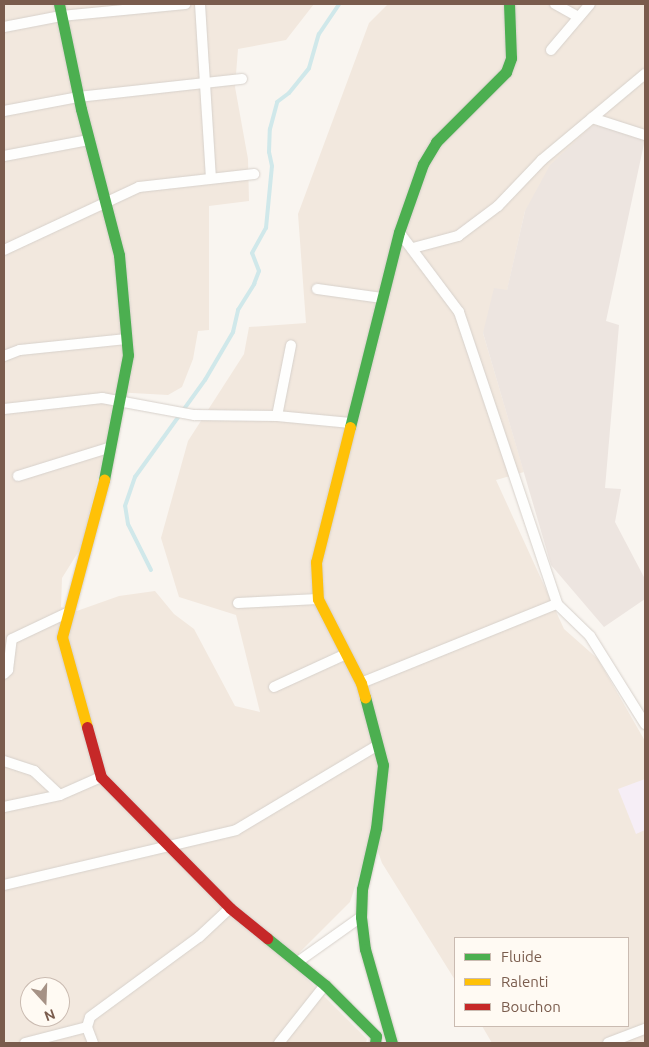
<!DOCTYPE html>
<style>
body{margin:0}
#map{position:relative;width:649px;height:1047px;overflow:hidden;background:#f9f5f0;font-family:Ubuntu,sans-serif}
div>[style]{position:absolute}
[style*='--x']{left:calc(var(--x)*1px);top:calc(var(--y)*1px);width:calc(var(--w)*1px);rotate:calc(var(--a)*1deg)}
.residential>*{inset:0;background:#f2e8de}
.industrial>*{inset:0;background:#ede5e0}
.education>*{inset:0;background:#f6eef6}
.stream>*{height:4px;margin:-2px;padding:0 2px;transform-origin:2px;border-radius:2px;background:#d0e8ea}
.roads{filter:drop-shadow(0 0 1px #d7d1cb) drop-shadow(0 0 1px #d7d1cb)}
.street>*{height:10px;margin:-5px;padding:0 5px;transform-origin:5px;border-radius:5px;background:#fefefd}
.fast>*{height:11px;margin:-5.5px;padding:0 5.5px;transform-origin:5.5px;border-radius:5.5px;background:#4caf50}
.slow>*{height:11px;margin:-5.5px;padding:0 5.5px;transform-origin:5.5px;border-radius:5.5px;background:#ffc107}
.jam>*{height:11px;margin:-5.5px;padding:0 5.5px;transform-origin:5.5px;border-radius:5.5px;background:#c62828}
span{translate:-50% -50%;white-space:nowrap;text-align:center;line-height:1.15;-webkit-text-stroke:4px #fffaf3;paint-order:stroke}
.frame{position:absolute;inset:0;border:5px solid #7a5c4d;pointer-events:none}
.legend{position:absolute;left:454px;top:937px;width:175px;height:90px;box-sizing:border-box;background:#fffaf3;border:1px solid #cabbb1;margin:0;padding:6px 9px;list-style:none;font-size:15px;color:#7a5c4d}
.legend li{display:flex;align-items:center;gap:10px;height:25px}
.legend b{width:25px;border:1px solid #cabbb1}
.north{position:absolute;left:20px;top:977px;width:50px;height:50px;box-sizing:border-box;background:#fffaf3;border:1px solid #cabbb1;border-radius:50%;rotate:160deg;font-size:14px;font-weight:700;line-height:20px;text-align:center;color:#7a5c4d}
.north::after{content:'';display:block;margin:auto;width:18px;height:22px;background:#a69286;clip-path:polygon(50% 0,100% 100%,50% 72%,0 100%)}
</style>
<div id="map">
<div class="residential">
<i style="clip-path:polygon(evenodd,4px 4px,314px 4px,286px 40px,238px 49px,235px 87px,248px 159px,249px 201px,209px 206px,209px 330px,198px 331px,193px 359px,182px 387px,168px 395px,114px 392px,108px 434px,82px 546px,62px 578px,61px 607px,74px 612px,119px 596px,155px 591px,174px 614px,194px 629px,235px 706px,260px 712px,236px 615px,179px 597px,161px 538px,188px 441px,244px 354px,249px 327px,306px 323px,298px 214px,369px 23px,388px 4px,645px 4px,645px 139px,525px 211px,507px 291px,483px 333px,524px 472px,496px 480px,564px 629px,598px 659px,645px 741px,645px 1043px,492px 1043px,482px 1026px,628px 1026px,628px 938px,455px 938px,455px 980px,382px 863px,372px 835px,350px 902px,299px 953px,299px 971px,367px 1039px,366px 1043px,4px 1043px,4px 4px,30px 987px,60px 987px,60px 1017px,30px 1017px,30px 987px)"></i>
</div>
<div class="industrial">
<i style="clip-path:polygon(593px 125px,645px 139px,606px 321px,619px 325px,605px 488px,621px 489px,615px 522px,645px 579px,645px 599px,604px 627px,551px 565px,483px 333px,494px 288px,507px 290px,525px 211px,550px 165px)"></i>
</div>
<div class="education">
<i style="clip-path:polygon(645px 779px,645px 830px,636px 834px,618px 789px)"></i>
</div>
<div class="stream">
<i style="--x:151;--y:570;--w:51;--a:-116.6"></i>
<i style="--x:128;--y:524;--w:18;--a:-99"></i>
<i style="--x:125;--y:506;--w:31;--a:-71"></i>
<i style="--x:135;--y:477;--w:120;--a:-54.2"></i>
<i style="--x:205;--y:380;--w:56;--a:-59.7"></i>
<i style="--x:233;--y:332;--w:23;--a:-77"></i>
<i style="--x:238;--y:310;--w:31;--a:-58"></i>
<i style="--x:254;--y:284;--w:14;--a:-69"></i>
<i style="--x:259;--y:271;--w:19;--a:-111"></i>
<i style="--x:252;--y:253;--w:29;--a:-61"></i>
<i style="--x:266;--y:228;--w:62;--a:-84.5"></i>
<i style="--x:272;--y:166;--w:14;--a:-102"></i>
<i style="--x:269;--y:152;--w:23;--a:-88"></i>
<i style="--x:270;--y:129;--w:28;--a:-75"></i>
<i style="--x:277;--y:102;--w:15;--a:-37"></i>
<i style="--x:289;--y:93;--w:32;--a:-51"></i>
<i style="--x:309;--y:68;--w:35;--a:-74"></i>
<i style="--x:319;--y:34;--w:36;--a:-56"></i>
</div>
<div class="roads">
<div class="street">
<i style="--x:200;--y:4;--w:173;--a:86.4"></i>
<i style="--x:555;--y:4;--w:26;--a:29"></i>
<i style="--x:4;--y:27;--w:58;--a:-10.9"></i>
<i style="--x:61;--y:16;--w:125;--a:-5.5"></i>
<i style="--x:551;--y:50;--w:60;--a:-49.7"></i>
<i style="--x:4;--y:111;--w:75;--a:-10.7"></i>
<i style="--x:78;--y:97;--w:165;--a:-6.3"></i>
<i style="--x:592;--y:118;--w:56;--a:17.8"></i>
<i style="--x:4;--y:156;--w:86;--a:-10.7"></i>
<i style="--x:399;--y:232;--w:100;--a:53.1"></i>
<i style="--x:459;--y:312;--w:308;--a:71.4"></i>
<i style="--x:557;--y:604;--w:46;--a:44.1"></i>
<i style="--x:590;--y:636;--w:104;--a:58"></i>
<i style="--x:413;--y:248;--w:47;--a:-14.9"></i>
<i style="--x:458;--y:236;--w:50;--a:-36.9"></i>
<i style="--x:498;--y:206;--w:64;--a:-46.3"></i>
<i style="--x:542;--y:160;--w:134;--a:-39.9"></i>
<i style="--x:4;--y:250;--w:149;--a:-25"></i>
<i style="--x:139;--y:187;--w:116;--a:-6.4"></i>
<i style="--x:317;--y:289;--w:66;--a:7.9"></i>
<i style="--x:4;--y:356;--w:17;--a:-21"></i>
<i style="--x:20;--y:350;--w:107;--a:-5.9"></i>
<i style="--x:4;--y:409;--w:99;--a:-6.4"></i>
<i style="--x:102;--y:398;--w:94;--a:10.5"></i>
<i style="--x:194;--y:415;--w:83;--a:0.7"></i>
<i style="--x:277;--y:416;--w:74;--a:5.4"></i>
<i style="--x:277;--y:416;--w:72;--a:-78.8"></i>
<i style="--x:18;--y:476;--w:97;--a:-17.3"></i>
<i style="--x:238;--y:603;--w:80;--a:-2.9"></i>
<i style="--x:4;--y:674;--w:6;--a:-45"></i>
<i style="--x:8;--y:670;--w:31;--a:-83"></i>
<i style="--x:12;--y:639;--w:63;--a:-25.3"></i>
<i style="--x:361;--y:683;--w:211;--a:-22"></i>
<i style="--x:274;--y:687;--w:79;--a:-24.6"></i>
<i style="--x:4;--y:761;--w:32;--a:18"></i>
<i style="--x:34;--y:771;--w:35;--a:43"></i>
<i style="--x:4;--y:807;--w:57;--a:-12.1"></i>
<i style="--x:60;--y:795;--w:45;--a:-23.7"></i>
<i style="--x:4;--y:885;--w:238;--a:-13.3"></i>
<i style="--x:236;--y:830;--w:165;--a:-30.9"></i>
<i style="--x:299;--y:961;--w:76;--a:-35.4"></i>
<i style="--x:25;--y:1043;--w:64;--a:-14.5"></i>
<i style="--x:93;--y:1043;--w:17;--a:-111"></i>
<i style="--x:87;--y:1027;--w:10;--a:-73"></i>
<i style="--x:90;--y:1017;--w:135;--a:-36.3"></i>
<i style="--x:199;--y:937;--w:42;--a:-43.1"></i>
<i style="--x:279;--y:1043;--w:74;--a:-51.6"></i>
<i style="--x:608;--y:1043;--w:40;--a:-21"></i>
</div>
<div class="fast">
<i style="--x:59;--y:4;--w:107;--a:78.2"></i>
<i style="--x:81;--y:109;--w:151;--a:75.4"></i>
<i style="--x:119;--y:255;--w:100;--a:84.9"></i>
<i style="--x:128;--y:355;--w:127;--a:100.9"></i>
<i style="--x:350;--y:427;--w:201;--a:-75.9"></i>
<i style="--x:399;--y:232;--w:72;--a:-70.6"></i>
<i style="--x:423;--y:164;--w:26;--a:-59"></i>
<i style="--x:436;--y:142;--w:99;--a:-45"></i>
<i style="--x:506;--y:72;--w:15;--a:-70"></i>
<i style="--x:511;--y:58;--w:54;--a:-92.1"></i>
<i style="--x:365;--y:697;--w:70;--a:75.2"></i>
<i style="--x:383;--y:765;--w:63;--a:96.3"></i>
<i style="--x:376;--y:828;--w:63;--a:102.9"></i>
<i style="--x:362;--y:889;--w:28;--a:92"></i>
<i style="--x:361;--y:917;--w:32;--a:83"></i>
<i style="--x:365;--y:949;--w:98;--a:74"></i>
<i style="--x:267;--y:938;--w:75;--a:39"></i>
<i style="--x:325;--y:985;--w:72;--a:45"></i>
<i style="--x:376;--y:1036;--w:7;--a:98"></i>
</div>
<div class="slow">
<i style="--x:350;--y:427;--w:139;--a:104.1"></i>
<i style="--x:316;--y:562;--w:37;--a:87"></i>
<i style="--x:318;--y:599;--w:94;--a:62.9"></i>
<i style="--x:361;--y:683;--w:15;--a:74"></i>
<i style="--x:87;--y:727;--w:93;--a:-105.5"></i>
<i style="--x:62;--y:637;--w:163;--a:-75"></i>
</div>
<div class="jam">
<i style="--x:87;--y:727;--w:52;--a:74.4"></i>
<i style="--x:101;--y:777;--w:184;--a:45.4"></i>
<i style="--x:230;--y:908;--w:48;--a:39"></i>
</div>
</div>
<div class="frame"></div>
<ul class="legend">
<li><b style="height:6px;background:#4caf50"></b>Fluide</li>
<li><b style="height:6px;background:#ffc107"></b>Ralenti</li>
<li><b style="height:6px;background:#c62828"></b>Bouchon</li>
</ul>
<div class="north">N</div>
</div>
